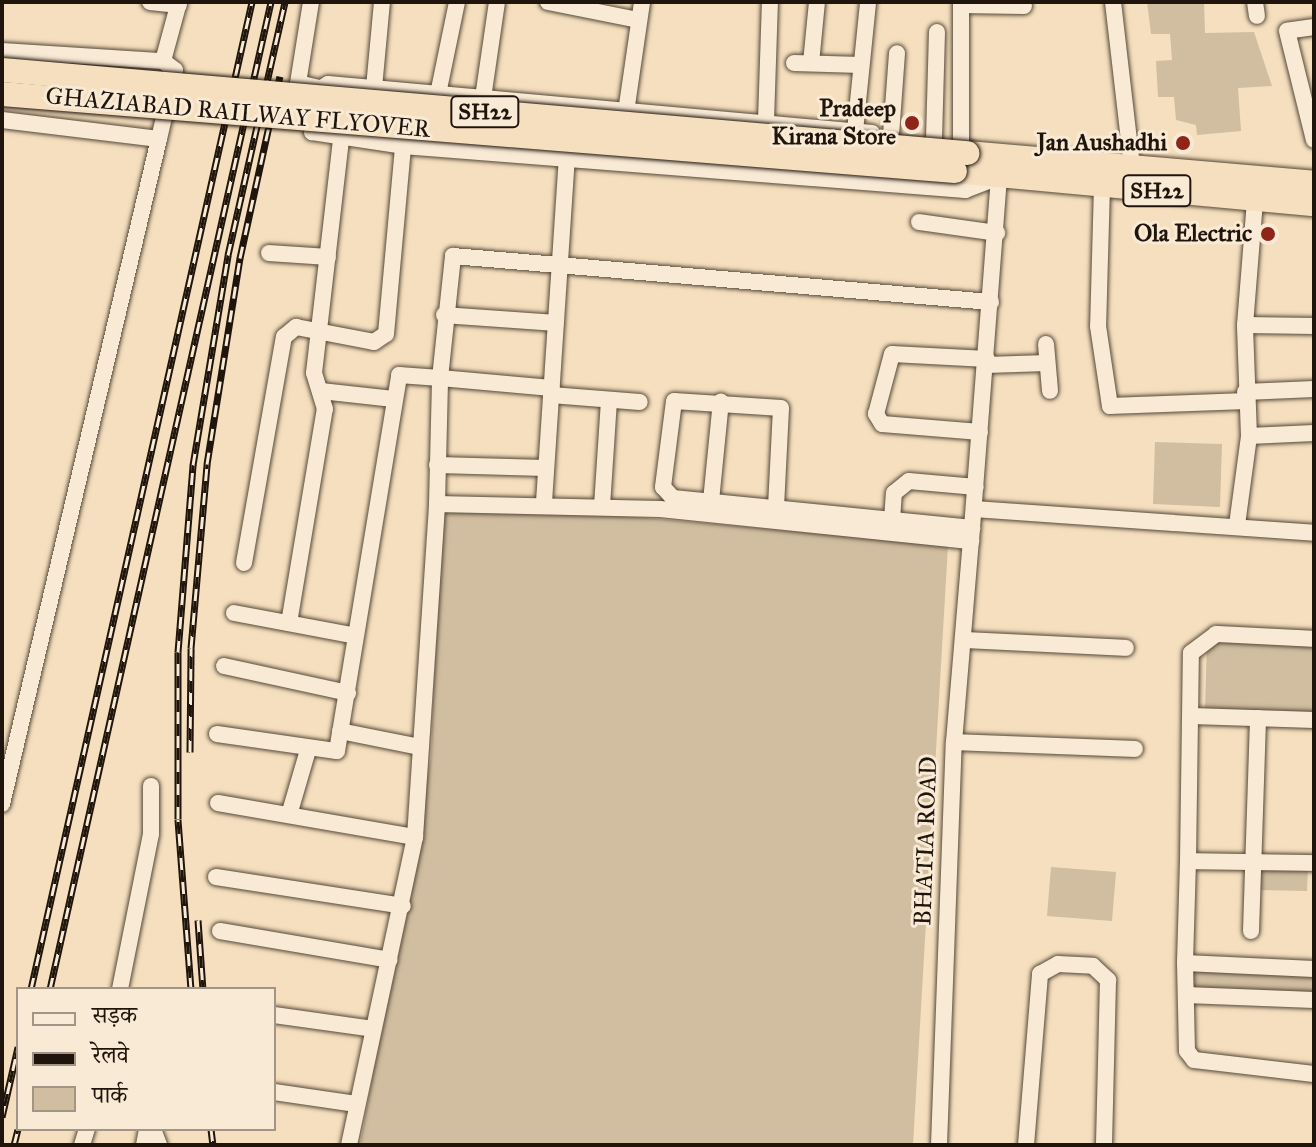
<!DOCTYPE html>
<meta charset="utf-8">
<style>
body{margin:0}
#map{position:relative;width:1316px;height:1147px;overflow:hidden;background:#f5dfbe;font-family:"IM FELL Great Primer","Noto Serif Devanagari",serif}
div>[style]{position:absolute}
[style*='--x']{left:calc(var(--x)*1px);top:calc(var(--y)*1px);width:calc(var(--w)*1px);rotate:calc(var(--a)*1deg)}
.green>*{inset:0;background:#d1bda0}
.roads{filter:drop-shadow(0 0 2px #554838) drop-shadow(0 0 2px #554838)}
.minor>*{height:16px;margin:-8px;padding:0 8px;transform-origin:8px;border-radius:8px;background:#f8ead5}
.highway>*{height:24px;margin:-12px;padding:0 12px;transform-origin:12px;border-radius:12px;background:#f5dfbe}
.rail>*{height:7px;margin-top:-3.5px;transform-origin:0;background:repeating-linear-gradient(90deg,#f8ead5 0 12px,#20150c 0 24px);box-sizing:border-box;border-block:2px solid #20150c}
.bridges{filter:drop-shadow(0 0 2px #20150c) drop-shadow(0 0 2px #20150c)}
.highway-bridge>*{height:24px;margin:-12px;padding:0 12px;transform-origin:12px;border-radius:12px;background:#f5dfbe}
.dots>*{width:22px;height:22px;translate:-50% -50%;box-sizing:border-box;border:4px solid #f8ead5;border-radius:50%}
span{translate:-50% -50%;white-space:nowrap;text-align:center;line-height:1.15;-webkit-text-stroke:6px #f8ead5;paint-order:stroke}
.shield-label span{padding:2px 6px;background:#f8ead5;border:2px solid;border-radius:6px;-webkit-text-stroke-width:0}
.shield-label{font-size:22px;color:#20150c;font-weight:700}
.poi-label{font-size:24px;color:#20150c;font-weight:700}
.right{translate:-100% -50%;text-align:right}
.street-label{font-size:24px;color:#20150c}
.frame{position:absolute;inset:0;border:4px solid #20150c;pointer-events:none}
.legend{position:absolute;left:16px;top:987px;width:260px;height:144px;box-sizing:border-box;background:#f8ead5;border:2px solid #a29585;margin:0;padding:10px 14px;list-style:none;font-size:24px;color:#20150c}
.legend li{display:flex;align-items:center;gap:16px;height:40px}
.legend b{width:40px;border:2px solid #a29585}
</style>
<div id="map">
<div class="green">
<i style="clip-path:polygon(1147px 2px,1204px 2px,1205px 33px,1254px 32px,1272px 86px,1238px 88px,1241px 131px,1197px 135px,1196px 125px,1176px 120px,1174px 97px,1158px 97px,1156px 61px,1172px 60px,1170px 34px,1151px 34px)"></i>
<i style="clip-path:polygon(1155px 442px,1222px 444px,1220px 507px,1153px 504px)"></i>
<i style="clip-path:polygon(567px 511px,948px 545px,913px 1145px,360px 1145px,431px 757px,440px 513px)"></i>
<i style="clip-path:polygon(1207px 642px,1314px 644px,1314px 713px,1205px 711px)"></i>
<i style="clip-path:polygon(1256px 865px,1308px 866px,1307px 891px,1255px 890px)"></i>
<i style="clip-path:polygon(1051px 867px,1116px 872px,1112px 921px,1047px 916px)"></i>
<i style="clip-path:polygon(1191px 967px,1314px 973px,1314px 998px,1192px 992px)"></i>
</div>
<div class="roads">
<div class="minor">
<i style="--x:150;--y:2;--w:29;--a:6"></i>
<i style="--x:311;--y:2;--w:82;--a:99.1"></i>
<i style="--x:298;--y:83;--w:22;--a:13"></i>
<i style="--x:548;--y:2;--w:92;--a:11.3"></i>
<i style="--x:961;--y:2;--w:139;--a:90"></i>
<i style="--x:1113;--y:2;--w:166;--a:83.4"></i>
<i style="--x:1255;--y:2;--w:14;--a:82"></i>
<i style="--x:961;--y:5;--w:63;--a:0.9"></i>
<i style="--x:1314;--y:27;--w:27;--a:172"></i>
<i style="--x:1287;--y:31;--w:112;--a:76.1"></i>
<i style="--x:2;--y:51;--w:161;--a:3.6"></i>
<i style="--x:163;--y:61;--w:15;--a:37"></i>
<i style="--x:175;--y:70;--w:71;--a:103.1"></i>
<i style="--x:159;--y:139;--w:158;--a:-173.1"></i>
<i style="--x:163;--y:61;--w:61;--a:-74.8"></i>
<i style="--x:794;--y:63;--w:67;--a:1.7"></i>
<i style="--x:811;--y:63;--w:61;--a:-84.4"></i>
<i style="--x:374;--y:88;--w:86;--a:-84.7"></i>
<i style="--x:438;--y:94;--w:94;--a:-78.3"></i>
<i style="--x:483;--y:98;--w:97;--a:-81.7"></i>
<i style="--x:625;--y:119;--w:118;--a:-81.7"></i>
<i style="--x:766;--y:121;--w:119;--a:-88.1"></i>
<i style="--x:855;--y:131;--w:130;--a:-84.2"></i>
<i style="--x:872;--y:133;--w:546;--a:-174.85"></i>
<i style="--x:328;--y:84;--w:9;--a:148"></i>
<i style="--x:320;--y:89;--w:44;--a:100.5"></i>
<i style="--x:312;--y:132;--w:92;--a:8.7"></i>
<i style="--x:403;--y:146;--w:564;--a:4.48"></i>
<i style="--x:965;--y:190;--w:36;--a:-21"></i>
<i style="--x:891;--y:135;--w:82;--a:-85.8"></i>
<i style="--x:934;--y:139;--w:107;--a:-88.4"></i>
<i style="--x:1102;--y:186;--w:140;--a:91.6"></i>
<i style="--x:1098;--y:326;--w:81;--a:81.5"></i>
<i style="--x:1110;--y:406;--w:136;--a:-2.1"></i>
<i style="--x:919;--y:222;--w:79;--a:8"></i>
<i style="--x:269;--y:253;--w:59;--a:3.9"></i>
<i style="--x:444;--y:315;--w:112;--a:4.1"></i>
<i style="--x:1245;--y:325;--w:69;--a:0.8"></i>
<i style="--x:1046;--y:344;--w:47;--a:85.1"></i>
<i style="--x:986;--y:365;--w:61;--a:-1.9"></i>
<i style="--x:321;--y:391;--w:73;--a:6.3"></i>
<i style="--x:1245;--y:392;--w:69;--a:-2.5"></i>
<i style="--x:551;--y:395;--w:89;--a:4.5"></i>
<i style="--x:980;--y:432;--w:98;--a:-175.3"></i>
<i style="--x:882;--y:424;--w:12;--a:-121"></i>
<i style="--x:876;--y:414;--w:62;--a:-75.1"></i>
<i style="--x:892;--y:354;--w:95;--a:3"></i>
<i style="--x:1249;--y:436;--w:65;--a:-2.6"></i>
<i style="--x:437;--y:465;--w:109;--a:1.6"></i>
<i style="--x:711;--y:501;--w:100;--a:-84.3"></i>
<i style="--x:544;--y:502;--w:344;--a:-86.2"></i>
<i style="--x:437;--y:504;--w:126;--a:-88.6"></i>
<i style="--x:440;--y:378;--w:112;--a:5.1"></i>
<i style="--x:602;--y:506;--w:106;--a:-86.2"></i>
<i style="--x:776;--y:507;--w:99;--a:-87.1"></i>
<i style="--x:781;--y:408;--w:107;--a:-176.3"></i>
<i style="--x:674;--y:401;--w:87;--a:97.3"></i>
<i style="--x:663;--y:487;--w:15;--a:48"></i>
<i style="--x:673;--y:498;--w:301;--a:5.7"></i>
<i style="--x:974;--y:509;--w:341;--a:4"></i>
<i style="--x:892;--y:520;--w:27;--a:-86"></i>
<i style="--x:894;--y:493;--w:19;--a:-39"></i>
<i style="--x:909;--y:481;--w:67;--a:5.1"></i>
<i style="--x:1237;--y:525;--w:90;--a:-82.3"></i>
<i style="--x:1249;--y:436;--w:111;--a:-92.1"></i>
<i style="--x:1245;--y:325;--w:136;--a:-85.4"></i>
<i style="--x:244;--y:563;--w:230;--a:-80"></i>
<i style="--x:284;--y:337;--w:16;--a:-40"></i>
<i style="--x:296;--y:327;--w:79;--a:10.9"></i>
<i style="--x:374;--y:342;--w:14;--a:-34"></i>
<i style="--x:386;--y:334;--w:189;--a:-84.8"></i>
<i style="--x:234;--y:613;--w:120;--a:10.6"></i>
<i style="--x:289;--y:623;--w:217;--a:-80.5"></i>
<i style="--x:325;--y:409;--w:38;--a:-107"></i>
<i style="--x:314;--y:373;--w:234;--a:-83.4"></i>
<i style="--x:963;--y:640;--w:163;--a:2.8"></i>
<i style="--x:224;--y:666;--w:127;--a:12.3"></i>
<i style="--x:1192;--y:716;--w:122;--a:1.9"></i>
<i style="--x:340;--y:731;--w:82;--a:11.3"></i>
<i style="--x:217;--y:734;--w:121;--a:8.1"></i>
<i style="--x:337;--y:751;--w:381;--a:-80.6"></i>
<i style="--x:399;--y:375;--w:41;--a:4.2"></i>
<i style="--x:440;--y:378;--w:123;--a:-83.9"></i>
<i style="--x:453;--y:256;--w:540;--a:4.89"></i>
<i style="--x:954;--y:742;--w:181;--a:2.2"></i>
<i style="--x:218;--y:803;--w:200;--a:9.8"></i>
<i style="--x:2;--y:804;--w:683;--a:-76.72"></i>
<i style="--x:289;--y:815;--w:68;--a:-73.7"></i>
<i style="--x:1188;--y:861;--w:208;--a:-89.2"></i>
<i style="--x:1191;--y:653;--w:31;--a:-37"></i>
<i style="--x:1216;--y:634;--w:98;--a:2.9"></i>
<i style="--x:1314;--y:863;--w:126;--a:-179.1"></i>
<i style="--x:1188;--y:861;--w:102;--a:91.7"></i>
<i style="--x:1185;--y:963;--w:88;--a:88.7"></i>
<i style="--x:1187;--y:1051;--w:11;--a:52"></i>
<i style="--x:1194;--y:1060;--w:121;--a:6.7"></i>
<i style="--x:216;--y:877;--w:189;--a:8.8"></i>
<i style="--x:220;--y:931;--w:172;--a:9.7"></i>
<i style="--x:1251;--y:931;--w:213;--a:-88.1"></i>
<i style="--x:1185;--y:963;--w:129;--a:2.7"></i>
<i style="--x:120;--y:989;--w:158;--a:-78.7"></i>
<i style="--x:151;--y:834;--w:48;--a:-90"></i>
<i style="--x:1186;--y:995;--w:128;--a:2.2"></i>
<i style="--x:274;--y:1015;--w:100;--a:8"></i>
<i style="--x:274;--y:1092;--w:83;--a:8.3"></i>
<i style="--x:153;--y:1129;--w:17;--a:69"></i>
<i style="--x:82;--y:1145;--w:17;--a:-73"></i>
<i style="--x:144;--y:1145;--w:16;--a:-79"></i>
<i style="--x:349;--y:1145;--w:315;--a:-77.9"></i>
<i style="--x:415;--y:837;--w:334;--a:-86.2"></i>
<i style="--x:437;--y:504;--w:223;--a:1.3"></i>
<i style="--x:660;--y:509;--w:313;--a:5.9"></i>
<i style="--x:971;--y:541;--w:365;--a:-85.6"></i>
<i style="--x:939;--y:1145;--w:403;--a:-87.9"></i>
<i style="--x:954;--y:742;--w:202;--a:-85.2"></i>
<i style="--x:1026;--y:1145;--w:172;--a:-85.3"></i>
<i style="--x:1040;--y:974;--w:21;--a:-29"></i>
<i style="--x:1058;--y:964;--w:35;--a:3"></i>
<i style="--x:1093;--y:966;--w:21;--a:43"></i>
<i style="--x:1108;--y:980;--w:165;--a:91.4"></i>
</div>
<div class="highway">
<i style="--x:967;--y:153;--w:348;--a:4.9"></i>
<i style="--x:955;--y:171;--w:361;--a:5.3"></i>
</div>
</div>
<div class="rail">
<i style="--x:190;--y:752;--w:104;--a:-89.4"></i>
<i style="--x:191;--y:648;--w:185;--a:-85"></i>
<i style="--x:207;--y:464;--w:209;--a:-80.9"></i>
<i style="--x:240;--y:258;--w:186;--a:-77.6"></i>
<i style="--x:198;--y:920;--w:69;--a:85.9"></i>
<i style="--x:31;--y:989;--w:1011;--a:-77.38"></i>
<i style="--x:50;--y:989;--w:1011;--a:-77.38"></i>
<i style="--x:191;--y:989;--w:170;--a:-94.4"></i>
<i style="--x:178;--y:819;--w:167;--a:-90"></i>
<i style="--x:178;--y:652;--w:188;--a:-85.4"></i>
<i style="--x:193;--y:465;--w:213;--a:-80.5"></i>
<i style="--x:228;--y:255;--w:259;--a:-77.3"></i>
<i style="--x:2;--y:1117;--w:72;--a:-77.1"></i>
<i style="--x:211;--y:1129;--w:16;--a:83"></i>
<i style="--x:14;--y:1145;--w:16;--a:-76"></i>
</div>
<div class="bridges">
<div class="highway-bridge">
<i style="--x:2;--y:70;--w:969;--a:4.92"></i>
<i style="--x:2;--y:94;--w:956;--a:4.62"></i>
</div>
</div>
<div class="dots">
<i style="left:912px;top:123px;background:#8f2418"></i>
<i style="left:1183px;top:143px;background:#8f2418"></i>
<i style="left:1268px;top:234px;background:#8f2418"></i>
</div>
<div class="shield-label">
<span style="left:485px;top:112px">SH22</span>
<span style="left:1157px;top:191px">SH22</span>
</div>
<div class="poi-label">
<span class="right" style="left:896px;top:123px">Pradeep<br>Kirana Store</span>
<span class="right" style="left:1167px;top:143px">Jan Aushadhi</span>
<span class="right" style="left:1252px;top:234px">Ola Electric</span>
</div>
<div class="street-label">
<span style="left:238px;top:113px;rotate:5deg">GHAZIABAD RAILWAY FLYOVER</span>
<span style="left:926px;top:841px;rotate:-88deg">BHATIA ROAD</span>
</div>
<div class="frame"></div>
<ul class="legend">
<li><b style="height:10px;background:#f8ead5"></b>सड़क</li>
<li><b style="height:10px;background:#20150c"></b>रेलवे</li>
<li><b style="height:22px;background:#d1bda0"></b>पार्क</li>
</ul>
</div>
